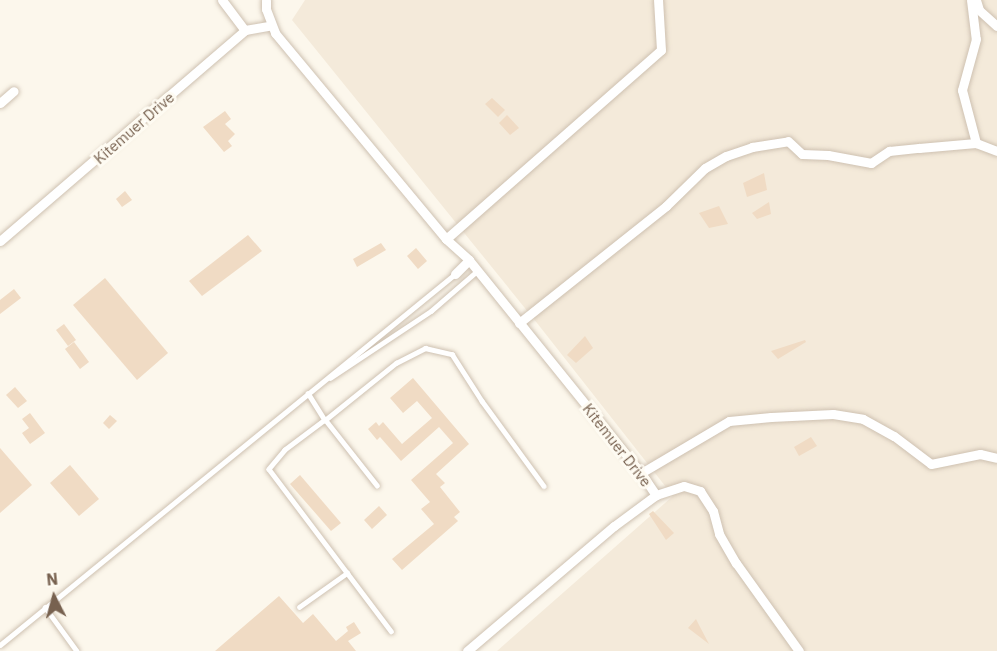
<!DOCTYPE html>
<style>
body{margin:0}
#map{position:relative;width:997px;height:651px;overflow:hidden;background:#fcf7ec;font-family:"IBM Plex Sans",sans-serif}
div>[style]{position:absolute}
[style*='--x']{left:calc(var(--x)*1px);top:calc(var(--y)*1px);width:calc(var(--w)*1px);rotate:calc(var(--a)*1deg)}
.residential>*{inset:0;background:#f4eada}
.building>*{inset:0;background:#f0dbc4}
.roads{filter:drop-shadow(0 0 2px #cec1b1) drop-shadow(0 0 2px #cec1b1)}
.lane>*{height:4.5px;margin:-2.25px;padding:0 2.25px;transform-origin:2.25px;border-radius:2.25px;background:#fff}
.street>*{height:9px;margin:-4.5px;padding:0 4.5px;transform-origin:4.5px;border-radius:4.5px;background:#fff}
span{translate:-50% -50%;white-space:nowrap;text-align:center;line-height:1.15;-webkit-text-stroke:6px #fefbf2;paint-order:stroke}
.street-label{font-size:15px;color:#77614f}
.north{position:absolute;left:24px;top:567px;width:60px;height:60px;-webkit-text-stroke:4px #fefbf2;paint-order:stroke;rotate:354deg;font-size:16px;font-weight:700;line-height:24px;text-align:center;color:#77614f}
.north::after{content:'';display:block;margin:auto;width:21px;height:27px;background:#77614f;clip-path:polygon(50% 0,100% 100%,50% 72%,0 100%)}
</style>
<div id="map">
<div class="residential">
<i style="clip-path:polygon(305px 0,997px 0,997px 651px,497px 651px,673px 496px,537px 323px,292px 20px)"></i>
</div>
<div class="building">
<i style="clip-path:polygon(492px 98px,505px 110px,498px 117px,485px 104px)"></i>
<i style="clip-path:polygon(225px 111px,231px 119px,225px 124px,235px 134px,228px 141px,232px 146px,224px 152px,203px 127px)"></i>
<i style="clip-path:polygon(507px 115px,519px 128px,510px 135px,499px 123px)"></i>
<i style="clip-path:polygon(764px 173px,767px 190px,747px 197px,743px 183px)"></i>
<i style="clip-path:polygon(125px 191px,132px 200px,122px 207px,116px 199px)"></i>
<i style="clip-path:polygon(769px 202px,771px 214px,757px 219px,752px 213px)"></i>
<i style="clip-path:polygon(719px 206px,728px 224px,709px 228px,699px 213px)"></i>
<i style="clip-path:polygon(248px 235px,262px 251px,202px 296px,189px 281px)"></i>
<i style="clip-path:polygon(381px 243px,386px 250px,357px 267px,353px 259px)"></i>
<i style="clip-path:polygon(416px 248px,427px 261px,418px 269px,407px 256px)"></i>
<i style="clip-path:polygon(105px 278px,168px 353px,137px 380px,73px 305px)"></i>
<i style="clip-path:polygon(14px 289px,21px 298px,0 314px,0 300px)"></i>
<i style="clip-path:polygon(64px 324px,76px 340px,68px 346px,56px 330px)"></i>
<i style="clip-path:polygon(585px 336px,593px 348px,576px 363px,567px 355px)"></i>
<i style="clip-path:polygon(805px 340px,806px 342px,778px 359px,771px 351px)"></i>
<i style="clip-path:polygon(74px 342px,89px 362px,80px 369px,65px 349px)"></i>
<i style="clip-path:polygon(413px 378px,469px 444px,436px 474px,445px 483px,440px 487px,460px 512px,454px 517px,458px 521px,402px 570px,392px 559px,434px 524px,421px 509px,430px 502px,411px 480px,453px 443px,439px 427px,401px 461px,380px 437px,377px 440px,368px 429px,376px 422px,379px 426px,383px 422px,402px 444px,432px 418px,417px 401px,403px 413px,390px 398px)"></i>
<i style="clip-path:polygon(15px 387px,27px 401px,18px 408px,6px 395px)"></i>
<i style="clip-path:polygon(30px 413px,45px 433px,30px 444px,22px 433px,29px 428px,22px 419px)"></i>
<i style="clip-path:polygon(110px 415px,117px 421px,109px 429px,103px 423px)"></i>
<i style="clip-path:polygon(811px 437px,817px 446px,799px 456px,794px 447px)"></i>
<i style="clip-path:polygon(0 448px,32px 485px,0 513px)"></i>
<i style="clip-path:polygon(70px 465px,99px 499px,79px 516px,50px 483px)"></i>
<i style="clip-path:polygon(300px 475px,341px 523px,331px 531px,290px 484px)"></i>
<i style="clip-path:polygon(379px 506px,387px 515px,372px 529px,364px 520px)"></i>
<i style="clip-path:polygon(653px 511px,674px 533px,666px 540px,649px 514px)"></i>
<i style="clip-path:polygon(279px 596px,303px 623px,313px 614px,336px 641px,348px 631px,346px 627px,354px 622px,361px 633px,348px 641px,356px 651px,215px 651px)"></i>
<i style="clip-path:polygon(696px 619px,699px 625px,709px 644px,688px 628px)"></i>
</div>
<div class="roads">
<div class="lane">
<i style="--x:330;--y:378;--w:121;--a:-33.6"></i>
<i style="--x:431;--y:311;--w:61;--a:-41"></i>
<i style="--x:308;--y:393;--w:32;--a:58"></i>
<i style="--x:325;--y:420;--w:91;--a:-38.8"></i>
<i style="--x:396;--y:363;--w:33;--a:-27"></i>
<i style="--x:425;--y:348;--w:28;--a:13"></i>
<i style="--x:452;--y:354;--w:56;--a:57.4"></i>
<i style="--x:482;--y:401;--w:105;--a:53.9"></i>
<i style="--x:377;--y:486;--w:84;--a:-128.2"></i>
<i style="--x:325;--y:420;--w:50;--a:143.1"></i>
<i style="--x:285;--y:450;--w:25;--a:130"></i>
<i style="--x:269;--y:469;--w:203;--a:53"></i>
<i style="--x:45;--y:607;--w:54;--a:54"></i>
<i style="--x:299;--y:607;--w:59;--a:-35.3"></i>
<i style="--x:0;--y:645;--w:587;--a:-39.19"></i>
</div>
<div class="street">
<i style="--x:222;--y:0;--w:38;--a:53"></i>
<i style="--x:266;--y:0;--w:9;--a:90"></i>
<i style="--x:266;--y:9;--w:26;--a:69"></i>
<i style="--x:275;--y:33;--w:268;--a:50.3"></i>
<i style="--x:446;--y:239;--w:31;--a:42"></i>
<i style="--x:469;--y:260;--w:274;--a:51.1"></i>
<i style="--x:641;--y:473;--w:27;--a:56"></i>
<i style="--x:971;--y:0;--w:39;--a:83"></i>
<i style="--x:976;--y:39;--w:53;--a:105.4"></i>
<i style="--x:962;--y:90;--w:55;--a:75.2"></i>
<i style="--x:976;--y:0;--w:10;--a:73"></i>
<i style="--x:979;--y:10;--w:24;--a:42"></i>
<i style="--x:0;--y:103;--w:18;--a:-41"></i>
<i style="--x:446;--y:239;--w:286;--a:-41.3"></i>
<i style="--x:661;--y:50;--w:50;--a:-93.4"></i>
<i style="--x:0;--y:241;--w:323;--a:-40.7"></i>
<i style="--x:245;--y:30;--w:27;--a:-10"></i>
<i style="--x:455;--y:274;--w:20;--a:-45"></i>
<i style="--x:519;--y:323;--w:188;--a:-38.5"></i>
<i style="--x:666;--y:206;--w:54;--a:-44.3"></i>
<i style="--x:705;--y:168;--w:24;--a:-30"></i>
<i style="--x:726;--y:156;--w:28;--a:-19"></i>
<i style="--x:752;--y:147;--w:36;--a:-9"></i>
<i style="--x:788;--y:141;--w:19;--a:43"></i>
<i style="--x:802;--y:154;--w:26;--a:2"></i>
<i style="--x:828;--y:155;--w:44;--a:10.5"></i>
<i style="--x:871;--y:163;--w:22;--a:-34"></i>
<i style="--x:889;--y:151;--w:30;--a:-6"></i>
<i style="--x:919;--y:148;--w:57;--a:-5"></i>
<i style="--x:976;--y:143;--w:22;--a:21"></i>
<i style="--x:641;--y:473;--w:102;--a:-30.6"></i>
<i style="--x:729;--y:421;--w:42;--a:-5.4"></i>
<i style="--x:771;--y:417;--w:62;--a:-2.8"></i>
<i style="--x:833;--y:414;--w:30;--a:9"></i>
<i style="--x:863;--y:419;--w:35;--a:29"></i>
<i style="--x:894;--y:436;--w:46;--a:37.1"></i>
<i style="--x:931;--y:464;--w:50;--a:-11.5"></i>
<i style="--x:980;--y:454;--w:17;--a:13"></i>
<i style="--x:467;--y:651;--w:193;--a:-40.4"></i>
<i style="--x:614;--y:526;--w:52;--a:-36.4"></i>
<i style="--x:656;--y:495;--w:29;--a:-18"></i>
<i style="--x:684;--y:486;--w:17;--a:17"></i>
<i style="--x:700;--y:491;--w:24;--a:57"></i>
<i style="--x:713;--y:511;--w:24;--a:75"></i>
<i style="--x:719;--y:534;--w:34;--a:60"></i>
<i style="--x:736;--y:563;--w:108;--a:54.4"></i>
</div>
</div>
<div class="street-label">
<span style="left:134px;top:128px;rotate:-41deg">Kitemuer Drive</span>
<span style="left:617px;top:445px;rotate:52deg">Kitemuer Drive</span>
</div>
<div class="north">N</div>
</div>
